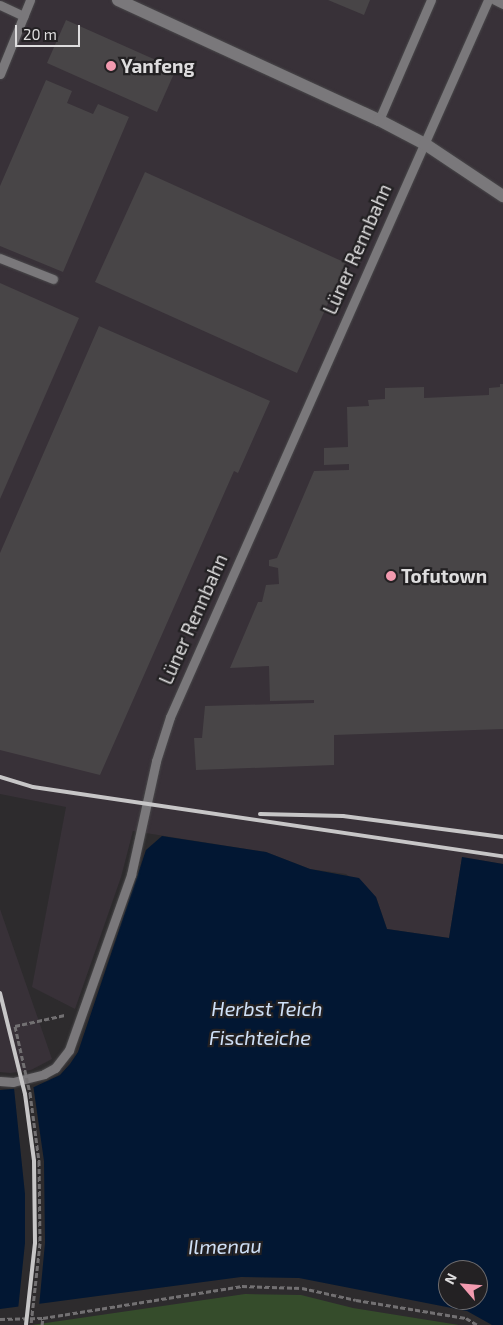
<!DOCTYPE html>
<meta charset="utf-8">
<style>
body{margin:0}
#map{position:relative;width:503px;height:1325px;overflow:hidden;background:#2d2b2d;font-family:"Exo 2",sans-serif}
div>[style]{position:absolute}
[style*='--x']{left:calc(var(--x)*1px);top:calc(var(--y)*1px);width:calc(var(--w)*1px);rotate:calc(var(--a)*1deg)}
.built>*{inset:0;background:#383138}
.green>*{inset:0;background:#354c2b}
.water>*{inset:0;background:#021733}
.pier>*{inset:0;background:#2d2b2d}
.building>*{inset:0;background:#484547}
.path>*{height:3px;margin-top:-1.5px;transform-origin:0;background:repeating-linear-gradient(90deg,#727072 0 5px,transparent 0 7.5px)}
.roads{filter:drop-shadow(0 0 1px #49484a) drop-shadow(0 0 1px #49484a)}
.service>*{height:9px;margin:-4.5px;padding:0 4.5px;transform-origin:4.5px;border-radius:4.5px;background:#7a787b}
.minor>*{height:12px;margin:-6px;padding:0 6px;transform-origin:6px;border-radius:6px;background:#7a787b}
.rail>*{height:4px;margin:-2px;padding:0 2px;transform-origin:2px;border-radius:2px;background:#c7c6c7}
.path-bridge>*{height:3px;margin-top:-1.5px;transform-origin:0;background:repeating-linear-gradient(90deg,#727072 0 5px,transparent 0 7.5px)}
.dots>*{width:14px;height:14px;translate:-50% -50%;box-sizing:border-box;border:2px solid #232123;border-radius:50%}
span{translate:-50% -50%;white-space:nowrap;text-align:center;line-height:1.15;-webkit-text-stroke:4.5px #232123;paint-order:stroke}
.poi-label{font-size:19px;color:#deddde;font-weight:700}
.left{translate:0 -50%;text-align:left}
.street-label{font-size:19px;color:#deddde}
.water-label{font-size:20px;color:#cfe0f7;font-style:italic}
.north{position:absolute;left:438px;top:1260px;width:50px;height:50px;box-sizing:border-box;background:#232123;border:1px solid #6e6c6e;border-radius:50%;rotate:297deg;font-size:14px;font-weight:700;line-height:20px;text-align:center;color:#deddde}
.north::after{content:'';display:block;margin:auto;width:18px;height:22px;background:#f29aaf;clip-path:polygon(50% 0,100% 100%,50% 72%,0 100%)}
.scale{position:absolute;left:15px;top:25px;width:65px;height:22px;box-sizing:border-box;border:2px solid #deddde;border-top:0;padding-left:6px;font-size:15px;line-height:18px;white-space:nowrap;color:#deddde;-webkit-text-stroke:4px #232123;paint-order:stroke}
</style>
<div id="map">
<div class="built">
<i style="clip-path:polygon(0 0,503px 0,503px 864px,462px 857px,449px 938px,387px 929px,376px 897px,346px 874px,310px 869px,266px 852px,133px 831px,121px 877px,75px 1009px,32px 987px,66px 807px,0 794px)"></i>
<i style="clip-path:polygon(0 909px,52px 1059px,31px 1070px,10px 1073px,0 1072px)"></i>
</div>
<div class="green">
<i style="clip-path:polygon(245px 1294px,301px 1295px,353px 1308px,459px 1325px,32px 1325px)"></i>
</div>
<div class="water">
<i style="clip-path:polygon(evenodd,162px 836px,266px 852px,310px 869px,359px 878px,376px 897px,387px 929px,449px 938px,462px 857px,503px 864px,503px 1325px,492px 1325px,467px 1311px,299px 1278px,241px 1277px,0 1309px,0 1090px,34px 1087px,60px 1075px,70px 1064px,78px 1052px,146px 850px,162px 836px,448px 1270px,478px 1270px,478px 1300px,448px 1300px,448px 1270px)"></i>
</div>
<div class="pier">
<i style="clip-path:polygon(33px 1084px,44px 1161px,45px 1243px,39px 1307px,18px 1310px,25px 1243px,25px 1194px,14px 1088px)"></i>
</div>
<div class="building">
<i style="clip-path:polygon(328px 0,370px 0,364px 15px)"></i>
<i style="clip-path:polygon(66px 20px,176px 69px,157px 112px,47px 63px)"></i>
<i style="clip-path:polygon(46px 80px,72px 91px,67px 103px,93px 114px,98px 104px,129px 117px,63px 272px,0 246px,0 186px)"></i>
<i style="clip-path:polygon(145px 172px,346px 263px,297px 373px,95px 282px)"></i>
<i style="clip-path:polygon(0 283px,79px 318px,0 499px)"></i>
<i style="clip-path:polygon(99px 326px,270px 401px,238px 473px,234px 471px,100px 775px,0 750px,0 553px)"></i>
<i style="clip-path:polygon(500px 384px,503px 384px,503px 729px,334px 735px,334px 765px,196px 770px,194px 738px,202px 738px,205px 706px,314px 703px,314px 700px,270px 701px,269px 666px,230px 668px,258px 602px,262px 602px,266px 585px,279px 584px,278px 568px,269px 566px,269px 560px,277px 558px,314px 471px,349px 470px,349px 464px,324px 465px,324px 448px,348px 447px,347px 407px,369px 406px,368px 400px,385px 399px,385px 388px,424px 387px,424px 398px,489px 395px,489px 388px,500px 387px)"></i>
</div>
<div class="path">
<i style="--x:15;--y:1026;--w:51;--a:-12.4"></i>
<i style="--x:0;--y:1319;--w:43;--a:-1.3"></i>
<i style="--x:43;--y:1318;--w:202;--a:-9.1"></i>
<i style="--x:242;--y:1286;--w:60;--a:1.9"></i>
<i style="--x:302;--y:1288;--w:55;--a:12.5"></i>
<i style="--x:356;--y:1300;--w:111;--a:9.3"></i>
<i style="--x:466;--y:1318;--w:13;--a:32"></i>
<i style="--x:42;--y:1325;--w:7;--a:-82"></i>
</div>
<div class="roads">
<div class="service">
<i style="--x:495;--y:0;--w:9;--a:27"></i>
<i style="--x:0;--y:5;--w:26;--a:25"></i>
<i style="--x:0;--y:74;--w:80;--a:-67.9"></i>
<i style="--x:379;--y:120;--w:131;--a:-66.6"></i>
<i style="--x:0;--y:258;--w:57;--a:21.6"></i>
<i style="--x:0;--y:1081;--w:13;--a:4"></i>
<i style="--x:13;--y:1082;--w:32;--a:-14"></i>
<i style="--x:44;--y:1074;--w:13;--a:-29"></i>
<i style="--x:55;--y:1068;--w:23;--a:-52"></i>
<i style="--x:69;--y:1050;--w:186;--a:-70.5"></i>
<i style="--x:131;--y:875;--w:117;--a:-77.6"></i>
<i style="--x:156;--y:761;--w:46;--a:-72.3"></i>
<i style="--x:170;--y:717;--w:784;--a:-66.08"></i>
</div>
<div class="minor">
<i style="--x:118;--y:0;--w:287;--a:24.7"></i>
<i style="--x:379;--y:120;--w:52;--a:27.6"></i>
<i style="--x:425;--y:144;--w:94;--a:33.7"></i>
</div>
</div>
<div class="rail">
<i style="--x:0;--y:777;--w:34;--a:17"></i>
<i style="--x:33;--y:787;--w:475;--a:8.4"></i>
<i style="--x:260;--y:814;--w:83;--a:1.4"></i>
<i style="--x:343;--y:816;--w:161;--a:7.5"></i>
<i style="--x:0;--y:993;--w:104;--a:76.1"></i>
<i style="--x:25;--y:1094;--w:68;--a:82.3"></i>
<i style="--x:34;--y:1161;--w:82;--a:89.3"></i>
<i style="--x:35;--y:1243;--w:82;--a:96.3"></i>
</div>
<div class="path-bridge">
<i style="--x:15;--y:1026;--w:69;--a:77.4"></i>
<i style="--x:30;--y:1093;--w:69;--a:82.5"></i>
<i style="--x:39;--y:1161;--w:82;--a:89.3"></i>
<i style="--x:40;--y:1243;--w:82;--a:96.3"></i>
</div>
<div class="dots">
<i style="left:111px;top:66px;background:#f29aaf"></i>
<i style="left:391px;top:576px;background:#f29aaf"></i>
</div>
<div class="poi-label">
<span class="left" style="left:121px;top:66px">Yanfeng</span>
<span class="left" style="left:401px;top:576px">Tofutown</span>
</div>
<div class="street-label">
<span style="left:357px;top:249px;rotate:-66deg">Lüner Rennbahn</span>
<span style="left:193px;top:619px;rotate:-66deg">Lüner Rennbahn</span>
</div>
<div class="water-label">
<span style="left:267px;top:1008px">Herbst Teich</span>
<span style="left:260px;top:1037px">Fischteiche</span>
<span style="left:225px;top:1246px;rotate:-1deg">Ilmenau</span>
</div>
<div class="north">N</div>
<div class="scale">20 m</div>
</div>
